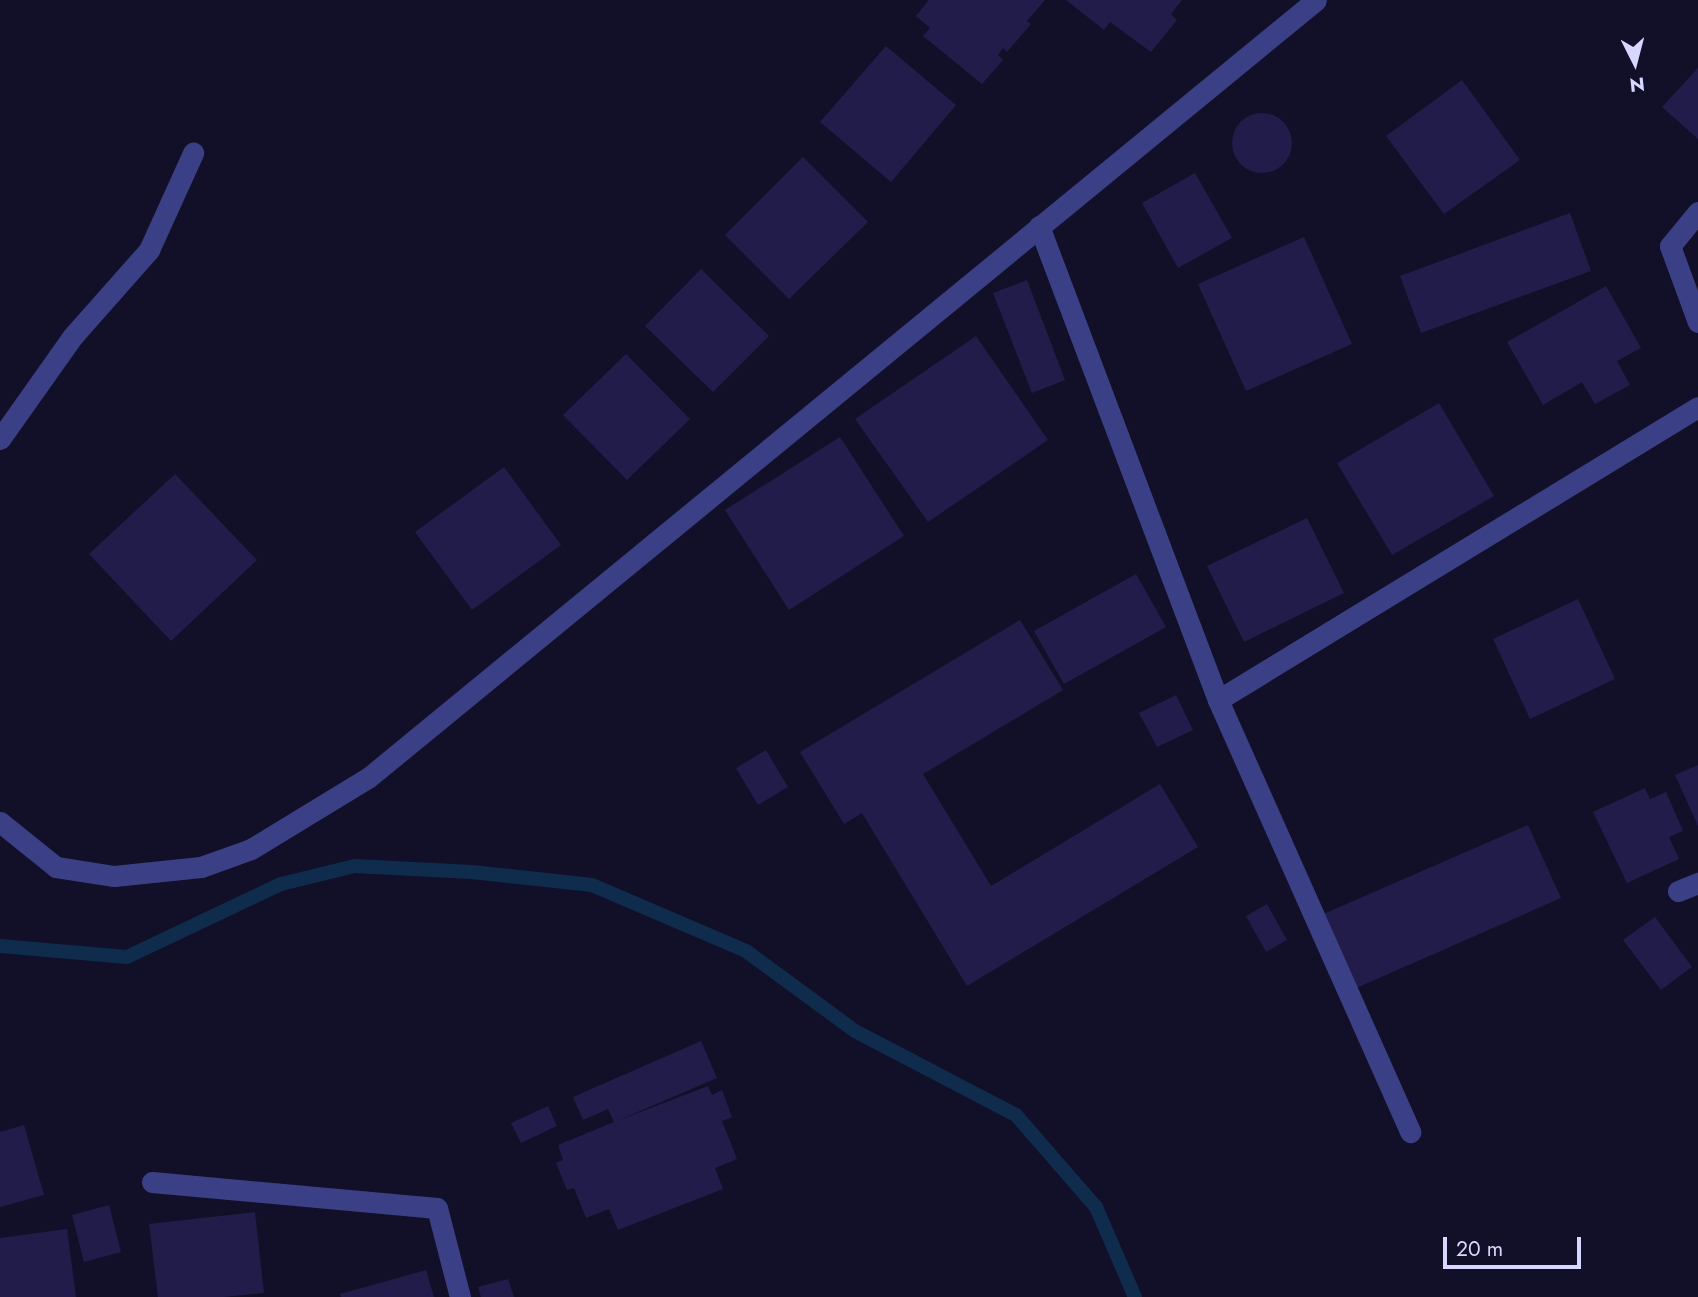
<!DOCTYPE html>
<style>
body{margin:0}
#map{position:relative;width:1698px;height:1297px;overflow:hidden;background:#121028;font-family:Jost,sans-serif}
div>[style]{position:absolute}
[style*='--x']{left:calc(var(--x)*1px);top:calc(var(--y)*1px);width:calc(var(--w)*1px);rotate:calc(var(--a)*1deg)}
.stream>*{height:14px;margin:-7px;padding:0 7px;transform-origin:7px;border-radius:7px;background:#0f2c4d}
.building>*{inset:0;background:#211c49}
.round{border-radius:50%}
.lane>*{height:21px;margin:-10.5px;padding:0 10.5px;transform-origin:10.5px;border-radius:10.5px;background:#3b4086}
.street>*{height:21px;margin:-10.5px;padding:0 10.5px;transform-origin:10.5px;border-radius:10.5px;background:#3b4086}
span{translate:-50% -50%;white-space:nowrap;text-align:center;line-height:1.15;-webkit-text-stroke:7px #121028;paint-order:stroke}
.north{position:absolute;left:1600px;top:28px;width:70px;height:70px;-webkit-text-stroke:5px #121028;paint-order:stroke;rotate:174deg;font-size:19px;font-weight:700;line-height:28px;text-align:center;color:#d8d7ff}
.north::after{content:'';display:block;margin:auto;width:24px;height:32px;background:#d8d7ff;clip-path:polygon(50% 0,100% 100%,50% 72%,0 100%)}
.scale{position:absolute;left:1443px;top:1237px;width:138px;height:32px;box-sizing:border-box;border:4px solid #d8d7ff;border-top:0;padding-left:9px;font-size:21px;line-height:24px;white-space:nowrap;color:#d8d7ff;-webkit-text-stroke:5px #121028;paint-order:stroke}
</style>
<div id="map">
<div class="stream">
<i style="--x:0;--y:946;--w:127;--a:5"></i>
<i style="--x:127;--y:957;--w:170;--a:-25.4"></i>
<i style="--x:281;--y:884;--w:76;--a:-13.7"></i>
<i style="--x:355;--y:866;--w:117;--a:2.9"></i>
<i style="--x:472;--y:872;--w:121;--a:6.2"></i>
<i style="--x:592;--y:885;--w:168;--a:23.2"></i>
<i style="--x:746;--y:951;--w:135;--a:36.3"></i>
<i style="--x:855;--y:1031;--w:182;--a:27.6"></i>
<i style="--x:1016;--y:1115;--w:122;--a:49"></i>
<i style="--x:1096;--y:1207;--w:98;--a:66.6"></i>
</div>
<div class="building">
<i style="clip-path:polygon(929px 0,1045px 0,1027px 21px,1031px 24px,1007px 52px,1003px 48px,998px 55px,1003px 60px,982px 84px,923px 36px,930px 28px,916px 16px)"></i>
<i style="clip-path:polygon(1066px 0,1182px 0,1171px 14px,1177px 20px,1151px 52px,1110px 22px,1104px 30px)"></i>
<i style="clip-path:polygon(886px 46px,956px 105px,891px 182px,820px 122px)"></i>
<i style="clip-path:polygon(1698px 68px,1698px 139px,1662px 107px)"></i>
<i style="clip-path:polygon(1462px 80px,1520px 160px,1444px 214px,1386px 136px)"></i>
<i class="round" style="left:1232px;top:113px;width:60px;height:60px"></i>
<i style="clip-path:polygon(803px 157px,868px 222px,789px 299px,725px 235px)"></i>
<i style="clip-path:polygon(1195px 173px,1232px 238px,1178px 268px,1142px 203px)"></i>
<i style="clip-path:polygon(1570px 213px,1591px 271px,1421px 333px,1400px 276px)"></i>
<i style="clip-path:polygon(1304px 237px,1352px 344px,1246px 391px,1198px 284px)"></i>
<i style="clip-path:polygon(701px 269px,769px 336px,713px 392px,645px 326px)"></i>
<i style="clip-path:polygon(1027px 280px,1065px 380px,1032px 393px,993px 293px)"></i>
<i style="clip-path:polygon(1606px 286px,1641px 348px,1617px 361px,1630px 385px,1595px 404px,1582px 382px,1543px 405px,1507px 342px)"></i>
<i style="clip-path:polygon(976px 336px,1048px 440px,928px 522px,855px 419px)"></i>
<i style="clip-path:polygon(626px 354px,690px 419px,627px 480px,563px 415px)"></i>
<i style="clip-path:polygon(1439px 403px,1494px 496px,1392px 555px,1337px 463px)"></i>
<i style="clip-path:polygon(840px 437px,904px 536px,789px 610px,725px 510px)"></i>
<i style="clip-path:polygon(504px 467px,561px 545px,472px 610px,415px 532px)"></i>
<i style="clip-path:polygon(175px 474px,257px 560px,171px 641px,89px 554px)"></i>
<i style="clip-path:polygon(1307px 518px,1344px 593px,1244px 642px,1207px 566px)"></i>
<i style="clip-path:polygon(1136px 574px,1166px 627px,1064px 684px,1034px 631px)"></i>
<i style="clip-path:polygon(1578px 599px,1615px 679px,1530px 719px,1493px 639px)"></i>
<i style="clip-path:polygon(1020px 620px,1063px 690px,923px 774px,991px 886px,1160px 784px,1198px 847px,967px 986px,862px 813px,844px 824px,800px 752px)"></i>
<i style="clip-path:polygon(1176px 695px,1193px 730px,1157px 747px,1139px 713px)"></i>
<i style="clip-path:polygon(766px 750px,788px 787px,758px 805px,736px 768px)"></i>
<i style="clip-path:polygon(1698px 765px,1698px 826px,1675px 775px)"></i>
<i style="clip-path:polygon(1645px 788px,1650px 799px,1666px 792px,1683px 831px,1669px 837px,1679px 859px,1627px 883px,1593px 812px)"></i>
<i style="clip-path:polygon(1528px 825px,1561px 898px,1354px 989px,1321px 915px)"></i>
<i style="clip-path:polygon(1267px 904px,1287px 940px,1266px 952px,1246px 916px)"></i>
<i style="clip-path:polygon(1655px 917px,1692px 967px,1661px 990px,1623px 940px)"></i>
<i style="clip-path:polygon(701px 1041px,717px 1078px,617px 1121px,708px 1086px,712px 1095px,722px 1090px,732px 1117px,722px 1121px,737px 1159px,715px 1168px,723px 1189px,618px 1230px,609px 1209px,586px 1218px,574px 1188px,567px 1190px,556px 1163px,563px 1160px,558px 1145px,614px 1122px,608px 1109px,583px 1120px,573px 1097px)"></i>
<i style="clip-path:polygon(548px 1106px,557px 1126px,521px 1143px,511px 1123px)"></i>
<i style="clip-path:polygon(24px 1125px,44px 1195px,0 1207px,0 1132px)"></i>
<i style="clip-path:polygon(109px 1205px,121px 1252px,84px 1262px,72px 1215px)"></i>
<i style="clip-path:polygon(255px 1212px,264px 1293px,224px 1297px,158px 1297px,149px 1224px)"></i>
<i style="clip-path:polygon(67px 1229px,76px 1297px,0 1297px,0 1238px)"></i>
<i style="clip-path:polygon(426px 1270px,434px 1297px,341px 1297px,340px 1294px)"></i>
<i style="clip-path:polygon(508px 1279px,514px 1297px,481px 1297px,478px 1287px)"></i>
</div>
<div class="lane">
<i style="--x:1698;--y:212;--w:44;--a:129.5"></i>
<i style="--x:1670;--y:246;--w:81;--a:69.8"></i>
<i style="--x:1039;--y:226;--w:507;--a:69.31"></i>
<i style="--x:1218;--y:700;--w:473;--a:66"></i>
</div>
<div class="street">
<i style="--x:0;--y:439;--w:126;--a:-54.7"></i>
<i style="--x:73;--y:336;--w:115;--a:-48.5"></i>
<i style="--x:149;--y:250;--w:107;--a:-65.6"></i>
<i style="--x:1218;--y:700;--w:562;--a:-31.4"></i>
<i style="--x:0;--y:822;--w:72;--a:38.8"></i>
<i style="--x:56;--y:867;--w:59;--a:8.8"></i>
<i style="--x:114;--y:876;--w:87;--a:-5.9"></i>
<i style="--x:201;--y:867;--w:53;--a:-19.8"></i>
<i style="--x:251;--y:849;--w:137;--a:-31.3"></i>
<i style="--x:368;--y:778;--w:1226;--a:-39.37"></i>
<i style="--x:1678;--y:891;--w:22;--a:-22"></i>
<i style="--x:152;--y:1182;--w:286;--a:5.2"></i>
<i style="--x:437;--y:1208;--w:92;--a:75.5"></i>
</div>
<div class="north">N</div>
<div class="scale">20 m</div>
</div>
